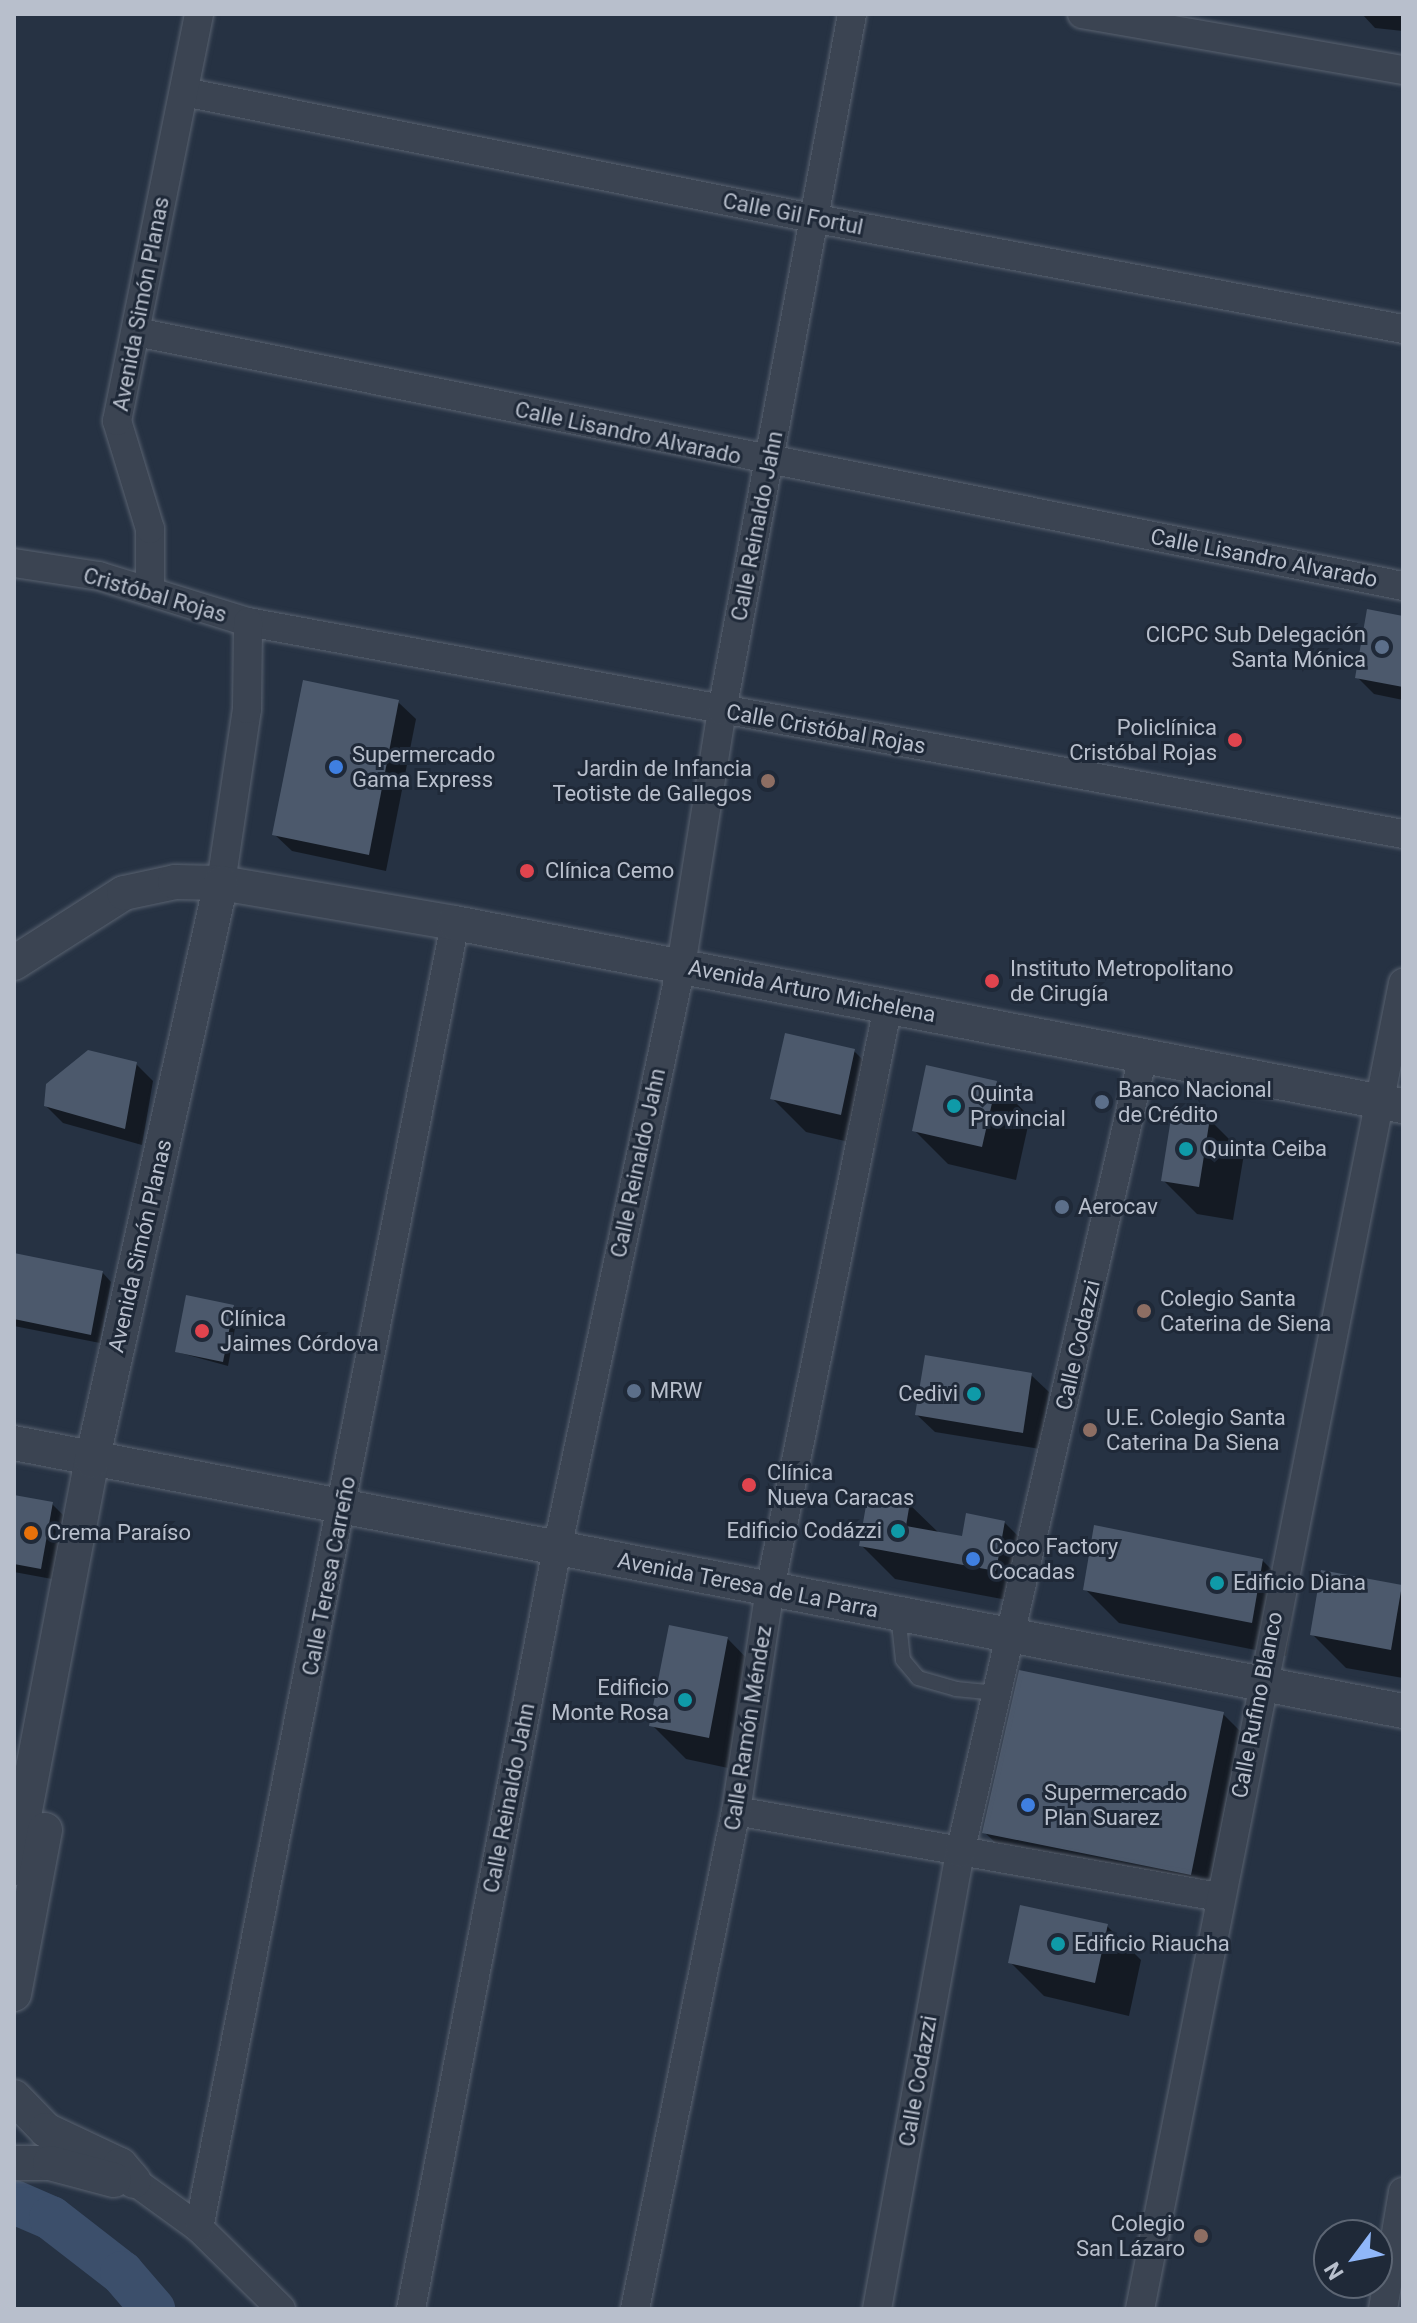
<!DOCTYPE html>
<meta charset="utf-8">
<style>
body{margin:0}
#map{position:relative;width:1417px;height:2323px;overflow:hidden;background:#263243;font-family:Roboto,sans-serif}
div>[style]{position:absolute}
[style*='--x']{left:calc(var(--x)*1px);top:calc(var(--y)*1px);width:calc(var(--w)*1px);rotate:calc(var(--a)*1deg)}
.shadow>*{inset:0;background:#0007}
.river>*{height:44px;margin:-22px;padding:0 22px;transform-origin:22px;border-radius:22px;background:#3c4f6b}
.building>*{inset:0;background:#4c596c}
.roads{filter:drop-shadow(0 0 2px #596270) drop-shadow(0 0 2px #596270)}
.service>*{height:14px;margin:-7px;padding:0 7px;transform-origin:7px;border-radius:7px;background:#3b4452}
.minor>*{height:28px;margin:-14px;padding:0 14px;transform-origin:14px;border-radius:14px;background:#3b4452}
.tertiary>*{height:34px;margin:-17px;padding:0 17px;transform-origin:17px;border-radius:17px;background:#3b4452}
.dots>*{width:22px;height:22px;translate:-50% -50%;box-sizing:border-box;border:4px solid #1f2938;border-radius:50%}
span{translate:-50% -50%;white-space:nowrap;text-align:center;line-height:1.15;-webkit-text-stroke:6px #1f2938;paint-order:stroke}
.street-label{font-size:22px;color:#b8bfcc}
.poi-label{font-size:22px;color:#b8bfcc}
.right{translate:-100% -50%;text-align:right}
.left{translate:0 -50%;text-align:left}
.frame{position:absolute;inset:0;border:16px solid #b8bfcc;pointer-events:none}
.north{position:absolute;left:1313px;top:2219px;width:80px;height:80px;box-sizing:border-box;background:#1f2938;border:2px solid #5c6573;border-radius:50%;rotate:238deg;font-size:22px;font-weight:700;line-height:32px;text-align:center;color:#b8bfcc}
.north::after{content:'';display:block;margin:auto;width:28px;height:36px;background:#90b7f9;clip-path:polygon(50% 0,100% 100%,50% 72%,0 100%)}
</style>
<div id="map">
<div class="shadow">
<i style="clip-path:polygon(1362px 14px,1403px 14px,1403px 31px,1375px 28px)"></i>
<i style="clip-path:polygon(1403px 618px,1403px 700px,1374px 694px,1357px 677px)"></i>
<i style="clip-path:polygon(398px 702px,416px 719px,386px 871px,292px 851px,274px 834px)"></i>
<i style="clip-path:polygon(854px 1051px,888px 1085px,875px 1148px,806px 1132px,772px 1098px)"></i>
<i style="clip-path:polygon(136px 1064px,153px 1081px,142px 1145px,63px 1123px,46px 1106px)"></i>
<i style="clip-path:polygon(996px 1083px,1030px 1117px,1016px 1180px,948px 1164px,914px 1130px)"></i>
<i style="clip-path:polygon(1210px 1120px,1244px 1154px,1233px 1220px,1197px 1214px,1163px 1180px)"></i>
<i style="clip-path:polygon(14px 1255px,102px 1272px,111px 1282px,100px 1343px,14px 1326px)"></i>
<i style="clip-path:polygon(233px 1306px,238px 1312px,228px 1366px,177px 1352px)"></i>
<i style="clip-path:polygon(1031px 1375px,1049px 1392px,1040px 1449px,935px 1432px,917px 1415px)"></i>
<i style="clip-path:polygon(14px 1497px,52px 1504px,63px 1515px,52px 1579px,14px 1572px)"></i>
<i style="clip-path:polygon(909px 1504px,940px 1534px,964px 1539px,1004px 1522px,1038px 1556px,1029px 1604px,895px 1579px,861px 1545px)"></i>
<i style="clip-path:polygon(1262px 1560px,1296px 1594px,1286px 1656px,1119px 1623px,1085px 1589px)"></i>
<i style="clip-path:polygon(1401px 1587px,1403px 1678px,1346px 1668px,1312px 1634px)"></i>
<i style="clip-path:polygon(727px 1638px,761px 1673px,742px 1771px,686px 1759px,652px 1725px)"></i>
<i style="clip-path:polygon(1223px 1714px,1240px 1731px,1208px 1891px,1002px 1849px,984px 1832px)"></i>
<i style="clip-path:polygon(1107px 1926px,1141px 1960px,1129px 2016px,1044px 1996px,1010px 1962px)"></i>
</div>
<div class="river">
<i style="--x:14;--y:2202;--w:40;--a:23.4"></i>
<i style="--x:51;--y:2218;--w:90;--a:37.8"></i>
<i style="--x:122;--y:2273;--w:48;--a:49.3"></i>
</div>
<div class="building">
<i style="clip-path:polygon(1367px 609px,1403px 616px,1403px 687px,1355px 678px)"></i>
<i style="clip-path:polygon(303px 680px,399px 700px,369px 855px,272px 835px)"></i>
<i style="clip-path:polygon(785px 1033px,855px 1049px,841px 1115px,770px 1099px)"></i>
<i style="clip-path:polygon(88px 1050px,137px 1062px,125px 1129px,44px 1106px,46px 1084px)"></i>
<i style="clip-path:polygon(926px 1065px,997px 1081px,982px 1147px,912px 1131px)"></i>
<i style="clip-path:polygon(1172px 1112px,1210px 1118px,1199px 1187px,1161px 1181px)"></i>
<i style="clip-path:polygon(14px 1253px,103px 1271px,91px 1335px,14px 1319px)"></i>
<i style="clip-path:polygon(186px 1295px,234px 1305px,223px 1362px,175px 1352px)"></i>
<i style="clip-path:polygon(925px 1355px,1032px 1373px,1023px 1433px,915px 1415px)"></i>
<i style="clip-path:polygon(868px 1494px,910px 1502px,906px 1526px,962px 1536px,966px 1513px,1005px 1521px,996px 1571px,859px 1546px)"></i>
<i style="clip-path:polygon(14px 1495px,53px 1502px,41px 1569px,14px 1564px)"></i>
<i style="clip-path:polygon(1094px 1525px,1263px 1559px,1252px 1623px,1083px 1590px)"></i>
<i style="clip-path:polygon(1321px 1570px,1402px 1585px,1391px 1650px,1310px 1635px)"></i>
<i style="clip-path:polygon(669px 1625px,728px 1637px,709px 1738px,649px 1726px)"></i>
<i style="clip-path:polygon(1019px 1670px,1224px 1712px,1191px 1875px,982px 1833px)"></i>
<i style="clip-path:polygon(1020px 1905px,1108px 1924px,1095px 1983px,1008px 1963px)"></i>
</div>
<div class="roads">
<div class="service">
<i style="--x:898;--y:1614;--w:46;--a:83.8"></i>
<i style="--x:903;--y:1660;--w:23;--a:50"></i>
<i style="--x:918;--y:1678;--w:40;--a:16"></i>
<i style="--x:956;--y:1689;--w:41;--a:5.6"></i>
</div>
<div class="minor">
<i style="--x:1082;--y:14;--w:326;--a:9.9"></i>
<i style="--x:184;--y:92;--w:641;--a:11.35"></i>
<i style="--x:812;--y:218;--w:601;--a:10.64"></i>
<i style="--x:136;--y:332;--w:1292;--a:11.34"></i>
<i style="--x:14;--y:563;--w:86;--a:8.7"></i>
<i style="--x:99;--y:576;--w:156;--a:17.2"></i>
<i style="--x:248;--y:622;--w:1174;--a:10.4"></i>
<i style="--x:150;--y:591;--w:62;--a:-90"></i>
<i style="--x:150;--y:529;--w:113;--a:-107"></i>
<i style="--x:117;--y:421;--w:415;--a:-78.6"></i>
<i style="--x:221;--y:883;--w:176;--a:-81.5"></i>
<i style="--x:247;--y:709;--w:87;--a:-89.3"></i>
<i style="--x:736;--y:1811;--w:490;--a:10.1"></i>
<i style="--x:134;--y:2181;--w:80;--a:35.9"></i>
<i style="--x:199;--y:2228;--w:115;--a:44.6"></i>
<i style="--x:199;--y:2228;--w:1330;--a:-78.9"></i>
<i style="--x:411;--y:2309;--w:774;--a:-79.13"></i>
<i style="--x:557;--y:1549;--w:596;--a:-77.99"></i>
<i style="--x:681;--y:966;--w:258;--a:-80.9"></i>
<i style="--x:722;--y:711;--w:709;--a:-79.43"></i>
<i style="--x:635;--y:2309;--w:508;--a:-78.54"></i>
<i style="--x:736;--y:1811;--w:225;--a:-81.3"></i>
<i style="--x:770;--y:1589;--w:595;--a:-78.56"></i>
<i style="--x:877;--y:2309;--w:463;--a:-79.7"></i>
<i style="--x:960;--y:1853;--w:818;--a:-77.07"></i>
<i style="--x:1140;--y:2309;--w:1352;--a:-78.78"></i>
<i style="--x:1383;--y:2309;--w:119;--a:-80.3"></i>
</div>
<div class="tertiary">
<i style="--x:14;--y:963;--w:130;--a:-32.5"></i>
<i style="--x:124;--y:893;--w:52;--a:-12.2"></i>
<i style="--x:175;--y:882;--w:46;--a:1.2"></i>
<i style="--x:221;--y:883;--w:237;--a:9.7"></i>
<i style="--x:455;--y:923;--w:966;--a:10.93"></i>
<i style="--x:14;--y:1443;--w:1415;--a:10.92"></i>
<i style="--x:14;--y:1868;--w:414;--a:-79.2"></i>
<i style="--x:92;--y:1461;--w:592;--a:-77.42"></i>
<i style="--x:14;--y:1994;--w:167;--a:-79.3"></i>
<i style="--x:14;--y:2097;--w:46;--a:45.9"></i>
<i style="--x:46;--y:2130;--w:82;--a:25.3"></i>
<i style="--x:120;--y:2165;--w:21;--a:49"></i>
<i style="--x:14;--y:2163;--w:36;--a:0"></i>
<i style="--x:50;--y:2163;--w:66;--a:14.9"></i>
</div>
</div>
<div class="dots">
<i style="left:1382px;top:647px;background:#5c6f8a"></i>
<i style="left:1235px;top:740px;background:#e0444e"></i>
<i style="left:336px;top:767px;background:#3f7fe0"></i>
<i style="left:768px;top:781px;background:#8d6e63"></i>
<i style="left:527px;top:871px;background:#e0444e"></i>
<i style="left:992px;top:981px;background:#e0444e"></i>
<i style="left:1102px;top:1102px;background:#5c6f8a"></i>
<i style="left:954px;top:1106px;background:#0f9aa8"></i>
<i style="left:1186px;top:1149px;background:#0f9aa8"></i>
<i style="left:1062px;top:1207px;background:#5c6f8a"></i>
<i style="left:1144px;top:1311px;background:#8d6e63"></i>
<i style="left:202px;top:1331px;background:#e0444e"></i>
<i style="left:634px;top:1391px;background:#5c6f8a"></i>
<i style="left:974px;top:1394px;background:#0f9aa8"></i>
<i style="left:1090px;top:1430px;background:#8d6e63"></i>
<i style="left:749px;top:1485px;background:#e0444e"></i>
<i style="left:898px;top:1531px;background:#0f9aa8"></i>
<i style="left:31px;top:1533px;background:#e8710a"></i>
<i style="left:973px;top:1559px;background:#3f7fe0"></i>
<i style="left:1217px;top:1583px;background:#0f9aa8"></i>
<i style="left:685px;top:1700px;background:#0f9aa8"></i>
<i style="left:1028px;top:1805px;background:#3f7fe0"></i>
<i style="left:1058px;top:1944px;background:#0f9aa8"></i>
<i style="left:1201px;top:2236px;background:#8d6e63"></i>
</div>
<div class="street-label">
<span style="left:793px;top:214px;rotate:11deg">Calle Gil Fortul</span>
<span style="left:141px;top:304px;rotate:-79deg">Avenida Simón Planas</span>
<span style="left:628px;top:433px;rotate:12deg">Calle Lisandro Alvarado</span>
<span style="left:757px;top:526px;rotate:-79deg">Calle Reinaldo Jahn</span>
<span style="left:1264px;top:558px;rotate:11deg">Calle Lisandro Alvarado</span>
<span style="left:155px;top:595px;rotate:16deg">Cristóbal Rojas</span>
<span style="left:826px;top:729px;rotate:10deg">Calle Cristóbal Rojas</span>
<span style="left:812px;top:991px;rotate:11deg">Avenida Arturo Michelena</span>
<span style="left:638px;top:1163px;rotate:-78deg">Calle Reinaldo Jahn</span>
<span style="left:140px;top:1246px;rotate:-77deg">Avenida Simón Planas</span>
<span style="left:1078px;top:1345px;rotate:-77deg">Calle Codazzi</span>
<span style="left:329px;top:1576px;rotate:-79deg">Calle Teresa Carreño</span>
<span style="left:748px;top:1585px;rotate:11deg">Avenida Teresa de La Parra</span>
<span style="left:1257px;top:1705px;rotate:-79deg">Calle Rufino Blanco</span>
<span style="left:748px;top:1728px;rotate:-81deg">Calle Ramón Méndez</span>
<span style="left:509px;top:1798px;rotate:-79deg">Calle Reinaldo Jahn</span>
<span style="left:918px;top:2081px;rotate:-80deg">Calle Codazzi</span>
</div>
<div class="poi-label">
<span class="right" style="left:1366px;top:647px">CICPC Sub Delegación<br>Santa Mónica</span>
<span class="right" style="left:1217px;top:740px">Policlínica<br>Cristóbal Rojas</span>
<span class="left" style="left:352px;top:767px">Supermercado<br>Gama Express</span>
<span class="right" style="left:752px;top:781px">Jardin de Infancia<br>Teotiste de Gallegos</span>
<span class="left" style="left:545px;top:871px">Clínica Cemo</span>
<span class="left" style="left:1010px;top:981px">Instituto Metropolitano<br>de Cirugía</span>
<span class="left" style="left:1118px;top:1102px">Banco Nacional<br>de Crédito</span>
<span class="left" style="left:970px;top:1106px">Quinta<br>Provincial</span>
<span class="left" style="left:1202px;top:1149px">Quinta Ceiba</span>
<span class="left" style="left:1078px;top:1207px">Aerocav</span>
<span class="left" style="left:1160px;top:1311px">Colegio Santa<br>Caterina de Siena</span>
<span class="left" style="left:220px;top:1331px">Clínica<br>Jaimes Córdova</span>
<span class="left" style="left:650px;top:1391px">MRW</span>
<span class="right" style="left:958px;top:1394px">Cedivi</span>
<span class="left" style="left:1106px;top:1430px">U.E. Colegio Santa<br>Caterina Da Siena</span>
<span class="left" style="left:767px;top:1485px">Clínica<br>Nueva Caracas</span>
<span class="right" style="left:882px;top:1531px">Edificio Codázzi</span>
<span class="left" style="left:47px;top:1533px">Crema Paraíso</span>
<span class="left" style="left:989px;top:1559px">Coco Factory<br>Cocadas</span>
<span class="left" style="left:1233px;top:1583px">Edificio Diana</span>
<span class="right" style="left:669px;top:1700px">Edificio<br>Monte Rosa</span>
<span class="left" style="left:1044px;top:1805px">Supermercado<br>Plan Suarez</span>
<span class="left" style="left:1074px;top:1944px">Edificio Riaucha</span>
<span class="right" style="left:1185px;top:2236px">Colegio<br>San Lázaro</span>
</div>
<div class="frame"></div>
<div class="north">N</div>
</div>
